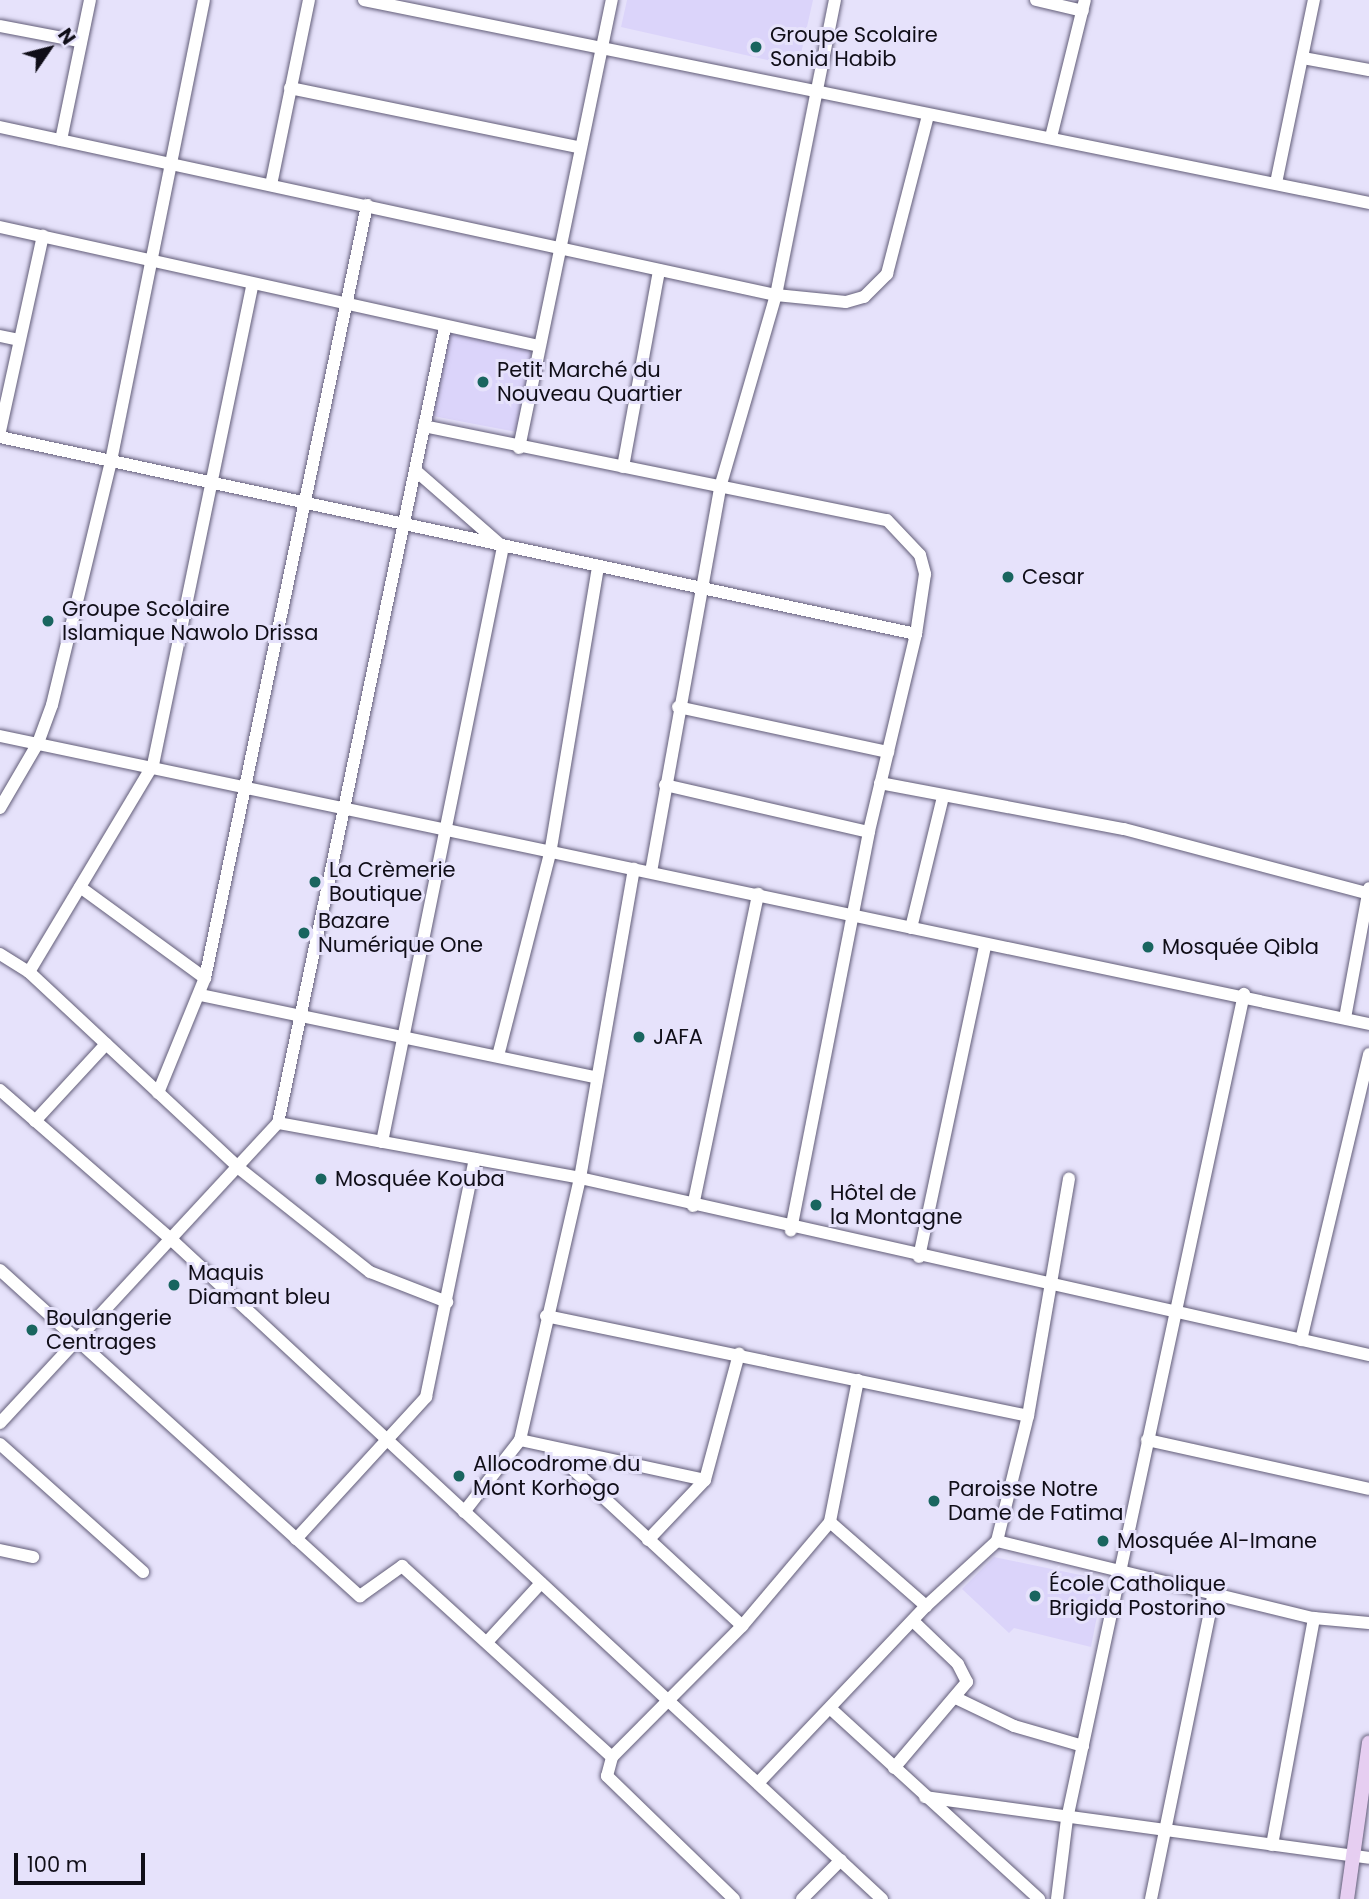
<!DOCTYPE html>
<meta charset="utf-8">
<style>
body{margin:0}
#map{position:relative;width:1369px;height:1899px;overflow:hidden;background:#e6e2fb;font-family:Poppins,sans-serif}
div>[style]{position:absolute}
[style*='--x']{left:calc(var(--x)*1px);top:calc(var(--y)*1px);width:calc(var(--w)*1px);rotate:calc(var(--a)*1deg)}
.built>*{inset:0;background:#dbd4fa}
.roads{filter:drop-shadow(0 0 2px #625d78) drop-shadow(0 0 2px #625d78)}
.minor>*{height:12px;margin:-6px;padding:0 6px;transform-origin:6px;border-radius:6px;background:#fff}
.major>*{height:14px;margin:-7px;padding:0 7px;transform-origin:7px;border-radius:7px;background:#e6cef1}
.dots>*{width:19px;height:19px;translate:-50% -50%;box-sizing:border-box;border:4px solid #e6e2fb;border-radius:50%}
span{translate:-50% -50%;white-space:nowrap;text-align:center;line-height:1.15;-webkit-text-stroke:6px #e6e2fb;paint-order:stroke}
.poi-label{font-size:21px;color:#100e18}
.left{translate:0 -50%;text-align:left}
.north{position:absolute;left:14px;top:14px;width:70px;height:70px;-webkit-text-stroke:5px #e6e2fb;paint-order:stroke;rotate:55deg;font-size:19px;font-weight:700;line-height:28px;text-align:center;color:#100e18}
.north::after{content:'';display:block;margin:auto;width:24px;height:32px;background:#100e18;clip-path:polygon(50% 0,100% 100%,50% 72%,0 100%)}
.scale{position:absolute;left:14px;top:1853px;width:131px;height:32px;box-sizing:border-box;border:4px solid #100e18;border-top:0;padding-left:9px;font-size:21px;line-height:24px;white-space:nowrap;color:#100e18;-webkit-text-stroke:5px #e6e2fb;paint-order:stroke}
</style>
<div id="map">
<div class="built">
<i style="clip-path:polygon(627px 0,813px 0,798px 67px,621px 27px)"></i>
<i style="clip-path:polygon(448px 333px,532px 348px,517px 432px,433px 416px)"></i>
<i style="clip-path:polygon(994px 1557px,1104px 1580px,1091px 1647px,1014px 1628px,1009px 1633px,962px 1589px)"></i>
</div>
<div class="roads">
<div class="minor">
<i style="--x:364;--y:0;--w:1025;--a:11.42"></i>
<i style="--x:1036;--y:0;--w:48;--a:13.2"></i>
<i style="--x:0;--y:26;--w:80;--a:10.8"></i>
<i style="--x:1303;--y:58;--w:67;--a:10.3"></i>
<i style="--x:290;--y:88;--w:294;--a:11.6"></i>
<i style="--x:0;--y:127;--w:794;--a:12.22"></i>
<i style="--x:776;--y:295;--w:70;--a:5.7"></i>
<i style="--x:846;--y:302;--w:19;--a:-16"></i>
<i style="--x:864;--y:297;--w:33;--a:-45"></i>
<i style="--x:887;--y:274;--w:164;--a:-75.5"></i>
<i style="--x:1051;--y:137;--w:141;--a:-76.1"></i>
<i style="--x:61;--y:140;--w:143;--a:-78.3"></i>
<i style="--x:1276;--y:183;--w:187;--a:-78.3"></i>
<i style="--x:271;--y:185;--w:189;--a:-78.4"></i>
<i style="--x:0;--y:227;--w:552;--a:12.45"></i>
<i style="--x:0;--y:336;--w:19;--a:12"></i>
<i style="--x:424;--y:426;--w:472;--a:11.5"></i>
<i style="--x:887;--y:520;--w:48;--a:46.7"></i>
<i style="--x:920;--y:555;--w:20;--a:75"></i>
<i style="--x:925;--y:574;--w:61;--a:98.5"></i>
<i style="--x:916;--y:634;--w:204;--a:103.4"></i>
<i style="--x:869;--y:832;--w:406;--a:101.1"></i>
<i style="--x:0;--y:431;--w:200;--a:-77.6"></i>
<i style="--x:0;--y:437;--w:937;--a:12.14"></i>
<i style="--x:519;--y:448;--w:458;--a:-78.3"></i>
<i style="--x:623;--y:467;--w:200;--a:-79.6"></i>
<i style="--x:678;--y:707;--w:215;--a:12.1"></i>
<i style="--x:0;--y:736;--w:1399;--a:11.88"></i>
<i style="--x:880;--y:783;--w:248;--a:10.7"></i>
<i style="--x:1124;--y:829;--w:251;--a:14.8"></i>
<i style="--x:665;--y:785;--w:209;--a:13"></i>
<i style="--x:0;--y:808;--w:75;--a:-59.7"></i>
<i style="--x:38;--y:743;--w:40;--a:-69.8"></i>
<i style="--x:52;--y:705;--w:251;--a:-76.4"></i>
<i style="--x:111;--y:461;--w:470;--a:-78.6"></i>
<i style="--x:651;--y:872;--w:394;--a:-79.8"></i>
<i style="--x:721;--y:484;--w:197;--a:-73.8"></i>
<i style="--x:776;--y:295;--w:301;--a:-78.7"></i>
<i style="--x:80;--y:887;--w:155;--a:36.1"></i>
<i style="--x:911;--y:928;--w:135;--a:-76.3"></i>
<i style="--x:0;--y:954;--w:34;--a:32"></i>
<i style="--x:29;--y:972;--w:289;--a:43"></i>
<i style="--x:240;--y:1169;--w:166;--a:38.4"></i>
<i style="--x:370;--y:1272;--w:83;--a:21.3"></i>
<i style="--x:29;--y:972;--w:241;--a:-59.1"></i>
<i style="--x:153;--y:765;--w:490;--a:-78.3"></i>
<i style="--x:201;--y:995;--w:401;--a:11.8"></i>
<i style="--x:1345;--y:1018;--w:132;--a:-79.5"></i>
<i style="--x:498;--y:1056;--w:209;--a:-75.6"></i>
<i style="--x:550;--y:854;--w:292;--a:-80.5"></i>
<i style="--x:0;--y:1090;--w:231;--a:41.1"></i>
<i style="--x:174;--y:1242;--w:966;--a:42.86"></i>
<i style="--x:158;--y:1093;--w:124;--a:-67.8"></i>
<i style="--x:205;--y:978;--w:790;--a:-78.16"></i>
<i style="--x:35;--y:1121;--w:105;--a:-47.3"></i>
<i style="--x:278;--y:1123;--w:307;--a:10.3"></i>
<i style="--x:580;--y:1178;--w:809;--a:12.64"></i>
<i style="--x:382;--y:1142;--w:607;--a:-78.51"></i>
<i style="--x:503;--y:547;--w:117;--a:-138.8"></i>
<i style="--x:693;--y:1206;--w:319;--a:-78.2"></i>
<i style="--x:919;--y:1257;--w:317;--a:-78"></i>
<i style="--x:0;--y:1270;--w:486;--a:42.2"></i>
<i style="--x:360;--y:1596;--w:52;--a:-35.5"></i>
<i style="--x:402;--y:1566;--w:284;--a:42.3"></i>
<i style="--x:546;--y:1316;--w:492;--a:11.7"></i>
<i style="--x:1301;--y:1340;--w:294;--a:-76.6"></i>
<i style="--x:858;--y:1380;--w:145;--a:101.2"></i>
<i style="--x:830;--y:1522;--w:128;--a:41.2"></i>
<i style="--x:0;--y:1423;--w:409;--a:-47.2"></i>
<i style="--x:278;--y:1123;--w:813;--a:-78.15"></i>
<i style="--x:520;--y:1440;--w:189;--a:12.2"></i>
<i style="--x:1147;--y:1440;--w:227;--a:12.4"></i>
<i style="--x:0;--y:1444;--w:192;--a:41.8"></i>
<i style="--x:549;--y:1447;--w:263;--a:42.8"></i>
<i style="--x:464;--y:1512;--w:91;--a:-52.1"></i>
<i style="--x:520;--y:1440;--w:269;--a:-77.1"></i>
<i style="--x:580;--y:1178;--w:314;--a:-80.1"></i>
<i style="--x:296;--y:1539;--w:193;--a:-47.5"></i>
<i style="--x:426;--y:1397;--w:243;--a:-78.4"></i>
<i style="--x:648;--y:1540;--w:83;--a:-46.5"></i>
<i style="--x:705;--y:1480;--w:131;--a:-74.9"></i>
<i style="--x:997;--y:1541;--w:326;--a:13.7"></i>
<i style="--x:1314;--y:1618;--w:55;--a:5.2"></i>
<i style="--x:0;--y:1550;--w:34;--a:12"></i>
<i style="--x:487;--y:1642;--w:80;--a:-47.5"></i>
<i style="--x:958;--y:1699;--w:62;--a:25.7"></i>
<i style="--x:1014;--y:1726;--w:72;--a:16.2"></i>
<i style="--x:831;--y:1709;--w:282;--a:42.4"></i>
<i style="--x:894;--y:1768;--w:113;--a:-49.7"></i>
<i style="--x:967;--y:1682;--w:20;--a:-117"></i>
<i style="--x:958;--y:1664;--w:62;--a:-136.3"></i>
<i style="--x:759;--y:1782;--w:243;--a:-46.5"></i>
<i style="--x:926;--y:1606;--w:96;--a:-42.5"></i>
<i style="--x:997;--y:1541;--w:129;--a:-76.1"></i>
<i style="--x:1028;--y:1416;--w:241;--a:-80.2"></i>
<i style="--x:925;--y:1797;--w:448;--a:7.8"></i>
<i style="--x:1272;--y:1845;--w:231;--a:-79.5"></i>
<i style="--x:734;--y:1899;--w:177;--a:-135.9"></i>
<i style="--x:607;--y:1776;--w:20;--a:-75"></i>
<i style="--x:612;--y:1757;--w:185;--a:-45.2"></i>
<i style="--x:742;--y:1626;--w:136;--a:-49.8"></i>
<i style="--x:802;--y:1899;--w:55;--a:-45"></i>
<i style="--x:1057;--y:1899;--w:81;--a:-82.9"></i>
<i style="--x:1067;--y:1819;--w:844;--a:-77.89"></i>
<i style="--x:1151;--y:1899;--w:312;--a:-78.4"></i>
</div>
<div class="major">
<i style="--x:1347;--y:1899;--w:158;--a:-82"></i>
</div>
</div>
<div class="dots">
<i style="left:756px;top:47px;background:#19655f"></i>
<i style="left:483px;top:382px;background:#19655f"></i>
<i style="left:1008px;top:577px;background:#19655f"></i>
<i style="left:48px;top:621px;background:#19655f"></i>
<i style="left:315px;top:882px;background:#19655f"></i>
<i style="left:304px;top:933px;background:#19655f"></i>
<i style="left:1148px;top:947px;background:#19655f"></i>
<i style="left:639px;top:1037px;background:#19655f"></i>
<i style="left:321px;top:1179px;background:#19655f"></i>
<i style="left:816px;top:1205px;background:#19655f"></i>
<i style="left:174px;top:1285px;background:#19655f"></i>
<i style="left:32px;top:1330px;background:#19655f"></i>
<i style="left:459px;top:1476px;background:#19655f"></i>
<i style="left:934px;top:1501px;background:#19655f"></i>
<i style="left:1103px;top:1541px;background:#19655f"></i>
<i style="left:1035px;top:1596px;background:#19655f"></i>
</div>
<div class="poi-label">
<span class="left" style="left:770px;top:47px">Groupe Scolaire<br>Sonia Habib</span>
<span class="left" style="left:497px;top:382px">Petit Marché du<br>Nouveau Quartier</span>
<span class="left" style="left:1022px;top:577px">Cesar</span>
<span class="left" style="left:62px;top:621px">Groupe Scolaire<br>Islamique Nawolo Drissa</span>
<span class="left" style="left:329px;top:882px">La Crèmerie<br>Boutique</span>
<span class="left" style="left:318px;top:933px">Bazare<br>Numérique One</span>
<span class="left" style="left:1162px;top:947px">Mosquée Qibla</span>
<span class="left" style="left:653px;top:1037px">JAFA</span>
<span class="left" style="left:335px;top:1179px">Mosquée Kouba</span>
<span class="left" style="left:830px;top:1205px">Hôtel de<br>la Montagne</span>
<span class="left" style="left:188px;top:1285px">Maquis<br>Diamant bleu</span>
<span class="left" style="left:46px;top:1330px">Boulangerie<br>Centrages</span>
<span class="left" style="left:473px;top:1476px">Allocodrome du<br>Mont Korhogo</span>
<span class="left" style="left:948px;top:1501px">Paroisse Notre<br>Dame de Fatima</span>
<span class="left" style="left:1117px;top:1541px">Mosquée Al-Imane</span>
<span class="left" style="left:1049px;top:1596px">École Catholique<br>Brigida Postorino</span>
</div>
<div class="north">N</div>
<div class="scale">100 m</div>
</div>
